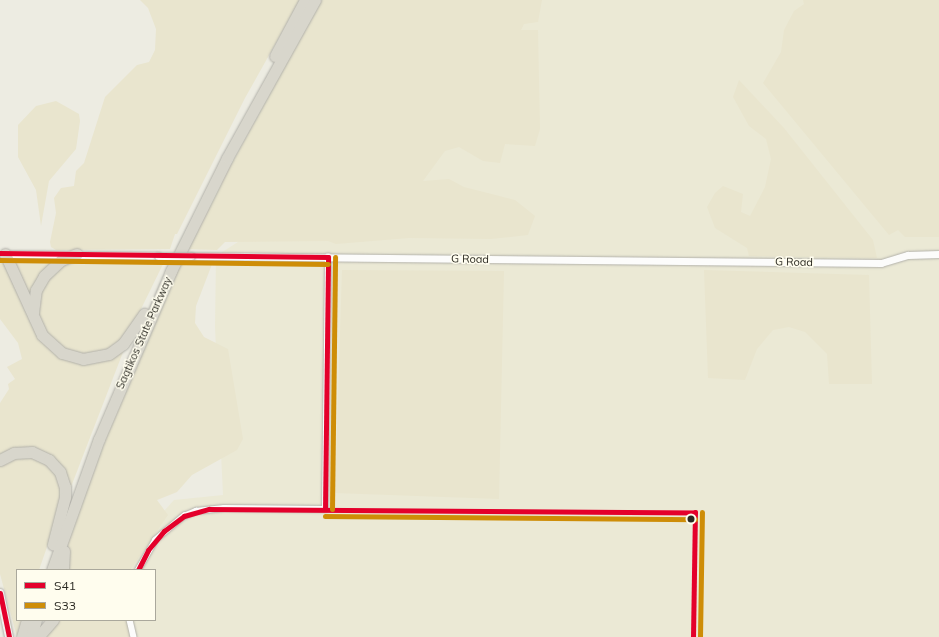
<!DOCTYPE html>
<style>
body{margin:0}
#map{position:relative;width:939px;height:637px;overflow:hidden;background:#edece2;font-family:Mulish,sans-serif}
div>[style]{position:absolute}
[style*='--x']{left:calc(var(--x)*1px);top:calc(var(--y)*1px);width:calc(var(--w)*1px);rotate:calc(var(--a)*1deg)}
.built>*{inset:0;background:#ebe9d5}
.green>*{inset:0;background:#e9e5ce}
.roads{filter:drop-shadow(0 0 1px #b2b1aa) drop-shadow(0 0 1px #b2b1aa)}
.minor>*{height:5.5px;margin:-2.75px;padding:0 2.75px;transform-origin:2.75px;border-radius:2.75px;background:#fcfcfb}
.tertiary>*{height:7px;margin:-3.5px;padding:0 3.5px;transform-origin:3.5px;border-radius:3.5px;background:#fcfcfb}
.secondary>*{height:8px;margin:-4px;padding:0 4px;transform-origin:4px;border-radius:4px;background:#f1f0ec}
.motorway>*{height:11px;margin:-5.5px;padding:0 5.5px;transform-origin:5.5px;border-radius:5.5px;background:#d8d6cc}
.bridges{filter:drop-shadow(0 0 1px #b2b1aa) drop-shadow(0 0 1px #b2b1aa)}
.tertiary-bridge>*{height:7px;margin:-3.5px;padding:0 3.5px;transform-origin:3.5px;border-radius:3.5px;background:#fcfcfb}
.bus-1>*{height:5px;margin:-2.5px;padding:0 2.5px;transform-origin:2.5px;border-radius:2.5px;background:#e4002b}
.bus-2>*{height:5px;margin:-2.5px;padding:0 2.5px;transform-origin:2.5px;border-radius:2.5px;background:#ce8d07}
.dots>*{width:11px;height:11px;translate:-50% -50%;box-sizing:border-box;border:2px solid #fffdee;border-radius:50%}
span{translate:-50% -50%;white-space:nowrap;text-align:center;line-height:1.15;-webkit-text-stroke:3px #fffdee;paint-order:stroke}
.street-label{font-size:11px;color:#2a2922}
.legend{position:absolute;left:16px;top:569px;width:140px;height:52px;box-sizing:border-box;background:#fffdee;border:1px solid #aaa89c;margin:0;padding:5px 7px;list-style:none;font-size:12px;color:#2a2922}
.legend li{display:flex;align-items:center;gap:8px;height:20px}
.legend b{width:20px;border:1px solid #aaa89c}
</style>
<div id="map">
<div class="built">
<i style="clip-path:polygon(491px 0,808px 0,939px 204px,939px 637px,118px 637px,114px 620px,155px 620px,155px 570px,124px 570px,147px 530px,174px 500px,223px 495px,215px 327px,216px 256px,304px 200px)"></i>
</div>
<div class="green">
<i style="clip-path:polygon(140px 0,300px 0,245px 98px,177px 234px,175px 234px,170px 249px,56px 250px,51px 247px,50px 242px,56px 213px,54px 198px,61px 188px,74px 186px,76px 171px,84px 163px,105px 97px,137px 65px,149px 62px,155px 50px,156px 29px,148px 8px)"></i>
<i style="clip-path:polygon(321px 0,542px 0,538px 22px,524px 24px,521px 30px,538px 30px,540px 129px,535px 146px,505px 144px,500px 163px,483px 161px,459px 147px,445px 151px,423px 181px,449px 179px,464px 187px,515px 200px,535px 216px,528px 235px,491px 239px,409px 238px,336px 244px,328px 241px,225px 242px,217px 250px,185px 249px)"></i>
<i style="clip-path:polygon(803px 0,939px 0,939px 237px,905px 237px,898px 230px,889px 235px,763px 83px,781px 52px,784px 30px,794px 11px,804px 4px)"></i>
<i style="clip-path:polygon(739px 80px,784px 128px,873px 240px,877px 258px,749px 256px,747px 248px,715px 228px,707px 207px,715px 193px,723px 186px,743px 194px,741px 212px,750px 216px,765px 187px,771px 159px,766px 139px,749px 126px,733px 97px)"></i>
<i style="clip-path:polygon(56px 101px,79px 114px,80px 121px,76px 149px,49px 181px,41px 226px,36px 190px,18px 157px,18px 125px,36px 106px)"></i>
<i style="clip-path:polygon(11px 256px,60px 256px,31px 302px)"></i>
<i style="clip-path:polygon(0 257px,4px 259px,32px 321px,77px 361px,125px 347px,69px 492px,46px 453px,0 456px,0 403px,9px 389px,8px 384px,15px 379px,7px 367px,22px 359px,18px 343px,0 319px)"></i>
<i style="clip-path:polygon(82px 257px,166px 258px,140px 311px,117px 346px,94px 355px,67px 352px,48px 337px,37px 317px,37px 295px,55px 266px)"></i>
<i style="clip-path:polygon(181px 259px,214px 259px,196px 306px,195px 323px,204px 337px,228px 349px,243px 439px,237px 450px,192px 475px,177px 492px,157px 500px,168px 515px,130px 570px,65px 570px,64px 560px,68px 543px,92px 474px,123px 393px)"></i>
<i style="clip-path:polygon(342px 270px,504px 271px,499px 499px,335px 493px)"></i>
<i style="clip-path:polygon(704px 270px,869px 275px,872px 384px,829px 384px,827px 354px,805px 332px,789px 327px,773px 330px,757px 349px,745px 380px,708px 378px)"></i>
<i style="clip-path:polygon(27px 454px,55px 469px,62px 485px,57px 518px,39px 570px,17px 570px,17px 620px,23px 620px,17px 637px,0 574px,0 464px)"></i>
<i style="clip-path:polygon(56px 620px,126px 620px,132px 637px,41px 637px)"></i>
</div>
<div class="roads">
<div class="minor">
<i style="--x:138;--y:570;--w:34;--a:-60"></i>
<i style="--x:155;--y:540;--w:38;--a:-40"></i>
<i style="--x:184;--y:516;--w:13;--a:-23"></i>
<i style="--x:196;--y:511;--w:28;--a:-6"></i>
<i style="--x:224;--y:508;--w:101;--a:0.6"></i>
<i style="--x:325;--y:509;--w:252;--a:-89.3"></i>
<i style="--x:130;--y:620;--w:17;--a:77"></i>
</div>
<div class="tertiary">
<i style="--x:5;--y:254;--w:153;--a:0.7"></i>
<i style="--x:191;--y:256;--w:690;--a:0.58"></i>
<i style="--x:881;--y:263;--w:28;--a:-17"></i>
<i style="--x:908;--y:255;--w:31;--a:-2"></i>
</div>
<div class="secondary">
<i style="--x:0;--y:593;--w:45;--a:78.4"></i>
</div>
<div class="motorway">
<i style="--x:275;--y:56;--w:64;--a:-61.8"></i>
<i style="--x:5;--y:254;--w:89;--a:65.4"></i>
<i style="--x:42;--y:335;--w:27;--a:42"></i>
<i style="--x:62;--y:353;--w:22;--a:16"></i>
<i style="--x:83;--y:359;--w:26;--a:-11"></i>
<i style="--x:109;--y:354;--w:17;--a:-36"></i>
<i style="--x:123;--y:344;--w:37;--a:-55"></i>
<i style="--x:33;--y:313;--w:23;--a:-83"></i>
<i style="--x:36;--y:290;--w:16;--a:-60"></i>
<i style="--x:44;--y:276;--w:23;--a:-43"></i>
<i style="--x:61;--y:260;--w:17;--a:-21"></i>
<i style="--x:0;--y:460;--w:16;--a:-27"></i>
<i style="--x:14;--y:453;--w:18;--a:-3"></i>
<i style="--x:32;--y:452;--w:19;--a:25"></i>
<i style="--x:49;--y:460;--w:16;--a:47"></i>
<i style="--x:60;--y:472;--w:16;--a:72"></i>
<i style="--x:65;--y:487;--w:10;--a:90"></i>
<i style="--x:65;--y:497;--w:49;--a:104.3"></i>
<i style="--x:52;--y:570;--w:139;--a:-70.3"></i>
<i style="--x:99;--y:439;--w:183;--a:-66.8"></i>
<i style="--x:171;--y:271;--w:126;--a:-63.6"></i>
<i style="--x:227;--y:158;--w:181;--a:-60.9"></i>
<i style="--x:63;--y:570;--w:19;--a:-87"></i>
<i style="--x:22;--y:637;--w:18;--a:-74"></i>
<i style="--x:31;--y:637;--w:18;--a:-74"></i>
<i style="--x:38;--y:637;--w:23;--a:-49"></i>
</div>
</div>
<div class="bridges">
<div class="tertiary-bridge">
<i style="--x:158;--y:256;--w:33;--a:0"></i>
</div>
</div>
<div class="bus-1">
<i style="--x:0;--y:253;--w:328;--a:0.7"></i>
<i style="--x:325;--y:509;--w:252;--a:-89.3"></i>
<i style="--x:138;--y:570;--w:22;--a:-63"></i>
<i style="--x:148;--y:550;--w:25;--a:-50"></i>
<i style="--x:164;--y:531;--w:25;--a:-37"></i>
<i style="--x:184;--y:516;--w:26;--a:-16"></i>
<i style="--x:209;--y:509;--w:486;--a:0.4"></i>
<i style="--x:0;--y:593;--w:45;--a:78.4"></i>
<i style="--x:693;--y:637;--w:125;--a:-89.1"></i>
</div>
<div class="bus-2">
<i style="--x:0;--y:260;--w:328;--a:0.7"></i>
<i style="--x:332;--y:509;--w:252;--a:-89.3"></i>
<i style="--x:325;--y:516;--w:370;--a:0.5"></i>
<i style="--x:700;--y:637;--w:125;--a:-89.1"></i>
</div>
<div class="dots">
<i style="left:691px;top:519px;background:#2a2922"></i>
</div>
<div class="street-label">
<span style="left:470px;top:259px;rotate:1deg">G Road</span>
<span style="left:794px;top:262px;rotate:1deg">G Road</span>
<span style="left:144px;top:333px;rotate:-66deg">Sagtikos State Parkway</span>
</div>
<ul class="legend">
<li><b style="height:5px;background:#e4002b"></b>S41</li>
<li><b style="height:5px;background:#ce8d07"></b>S33</li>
</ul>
</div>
